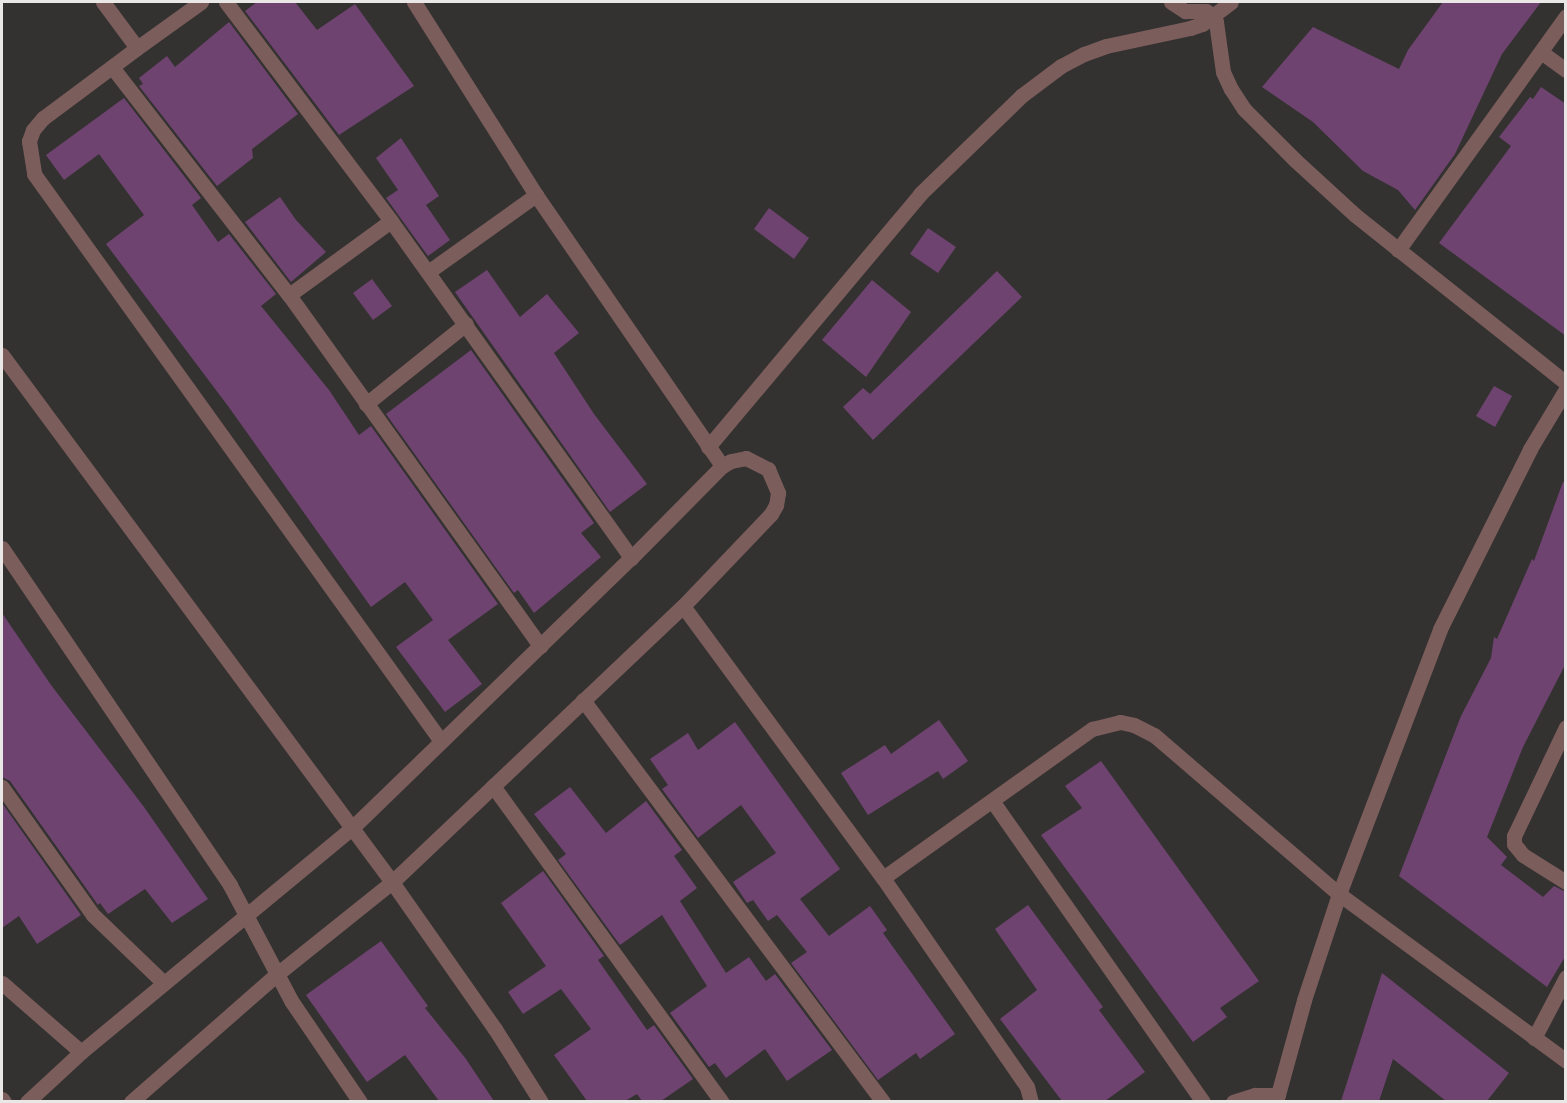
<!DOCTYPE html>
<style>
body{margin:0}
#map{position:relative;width:1567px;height:1103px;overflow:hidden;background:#343230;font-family:"Source Serif 4",serif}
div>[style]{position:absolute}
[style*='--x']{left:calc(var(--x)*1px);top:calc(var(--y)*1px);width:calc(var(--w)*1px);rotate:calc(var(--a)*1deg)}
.building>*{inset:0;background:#6e4370}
.street>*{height:15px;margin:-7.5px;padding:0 7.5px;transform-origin:7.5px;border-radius:7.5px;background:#7b5d5c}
span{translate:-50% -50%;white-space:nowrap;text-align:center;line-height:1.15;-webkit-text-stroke:5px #1b1a19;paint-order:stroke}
.frame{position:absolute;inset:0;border:3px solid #e9e8e7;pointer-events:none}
</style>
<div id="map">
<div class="building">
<i style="clip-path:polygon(257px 2px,295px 2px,317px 30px,355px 4px,414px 86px,339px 135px,245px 11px)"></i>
<i style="clip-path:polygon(1443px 2px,1541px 2px,1502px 54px,1455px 154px,1415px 210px,1398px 190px,1363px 171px,1313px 122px,1262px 87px,1313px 27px,1399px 69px,1408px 50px)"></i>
<i style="clip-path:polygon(229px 22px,298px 114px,252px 149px,253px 158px,217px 186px,139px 86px,143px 84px,139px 78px,167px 56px,175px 67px)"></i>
<i style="clip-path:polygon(1541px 87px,1566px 104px,1566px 336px,1439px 243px,1511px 146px,1499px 137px,1530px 97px,1533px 99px)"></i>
<i style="clip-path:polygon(124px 98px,201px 198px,192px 205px,218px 242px,229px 234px,276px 294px,261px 306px,329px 390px,359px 435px,371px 426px,498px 604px,448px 640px,482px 684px,445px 712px,396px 647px,433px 620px,405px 582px,371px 607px,228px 406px,106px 244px,144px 215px,99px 154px,64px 180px,46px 155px)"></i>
<i style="clip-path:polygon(401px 138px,439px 196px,426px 205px,450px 240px,428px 256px,386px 198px,398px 190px,376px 158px)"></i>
<i style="clip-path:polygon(280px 197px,296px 220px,326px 252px,291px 282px,245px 222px)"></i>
<i style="clip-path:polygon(769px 208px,809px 238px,794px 259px,754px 229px)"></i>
<i style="clip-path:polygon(928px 228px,956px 247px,938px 273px,910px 254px)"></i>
<i style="clip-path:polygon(487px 270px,520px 317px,547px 294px,579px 333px,554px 353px,594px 414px,647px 484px,610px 512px,455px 292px)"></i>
<i style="clip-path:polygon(997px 271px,1022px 297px,873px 440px,843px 407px,863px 388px,870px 394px)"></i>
<i style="clip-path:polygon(372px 279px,392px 306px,373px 320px,353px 293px)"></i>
<i style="clip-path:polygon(872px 280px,911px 312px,866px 377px,822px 340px)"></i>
<i style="clip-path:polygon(471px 350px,594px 523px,581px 533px,601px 557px,534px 613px,518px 590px,514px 593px,386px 414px)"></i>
<i style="clip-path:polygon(1494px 386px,1512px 396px,1495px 427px,1476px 416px)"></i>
<i style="clip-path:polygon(1563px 482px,1566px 483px,1566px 663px,1523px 747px,1487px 837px,1507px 857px,1501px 865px,1543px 897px,1554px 886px,1566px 892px,1566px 955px,1547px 987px,1399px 876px,1461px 716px,1491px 658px,1494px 637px,1497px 639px,1532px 559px,1534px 561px)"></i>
<i style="clip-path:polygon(2px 613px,51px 685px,144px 807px,208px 899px,172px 923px,145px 889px,108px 914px,100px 903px,98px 905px,10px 781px,2px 777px)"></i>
<i style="clip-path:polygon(939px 720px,968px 761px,943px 779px,938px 771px,868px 815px,841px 773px,885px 745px,891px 754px)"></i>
<i style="clip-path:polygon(735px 722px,840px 869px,800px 899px,829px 936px,870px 906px,887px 930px,883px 933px,955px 1034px,920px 1059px,916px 1053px,878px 1080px,791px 963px,807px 952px,777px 915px,768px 921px,753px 900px,747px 903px,733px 882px,776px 853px,741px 805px,698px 838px,662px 789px,668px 785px,650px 759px,688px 733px,698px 750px)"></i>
<i style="clip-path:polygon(1101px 761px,1259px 981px,1220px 1008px,1227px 1017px,1193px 1042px,1041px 835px,1082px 808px,1065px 786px)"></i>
<i style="clip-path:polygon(570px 787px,606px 833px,646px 801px,682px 850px,674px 856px,697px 888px,680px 901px,726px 973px,749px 957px,766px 981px,775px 974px,832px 1050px,787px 1081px,765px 1049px,726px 1078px,715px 1063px,709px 1067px,670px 1013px,707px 986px,662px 915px,620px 945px,558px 860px,566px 854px,534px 814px)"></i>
<i style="clip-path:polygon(2px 803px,81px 915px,37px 944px,19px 916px,2px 928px)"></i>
<i style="clip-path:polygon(543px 871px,604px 956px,598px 960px,647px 1030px,654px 1025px,693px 1079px,661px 1101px,642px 1101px,637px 1094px,625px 1101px,587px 1101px,554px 1055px,591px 1029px,561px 989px,523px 1014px,508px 992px,546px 966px,501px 903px)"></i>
<i style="clip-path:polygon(1028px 905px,1103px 1007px,1099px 1010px,1145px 1072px,1105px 1101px,1062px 1101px,1000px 1019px,1037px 990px,995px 929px)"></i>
<i style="clip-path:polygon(381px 941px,428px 1006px,425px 1008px,466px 1059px,494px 1101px,439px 1101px,405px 1055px,367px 1082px,306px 995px)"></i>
<i style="clip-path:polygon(1382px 973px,1509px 1073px,1487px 1101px,1446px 1101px,1393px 1059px,1379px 1101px,1341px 1101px)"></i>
</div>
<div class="street">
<i style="--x:103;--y:2;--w:57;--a:53.5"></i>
<i style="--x:137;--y:48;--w:79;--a:-35.7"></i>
<i style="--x:226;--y:2;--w:274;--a:53"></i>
<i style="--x:391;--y:221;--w:414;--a:54.5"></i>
<i style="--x:414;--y:2;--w:228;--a:57.7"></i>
<i style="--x:536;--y:195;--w:329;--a:55.5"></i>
<i style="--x:1171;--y:2;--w:17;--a:33"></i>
<i style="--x:1185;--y:11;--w:21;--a:0"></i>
<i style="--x:1206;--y:11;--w:9;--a:36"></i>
<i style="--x:1213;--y:16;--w:7;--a:63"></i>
<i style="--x:1216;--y:22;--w:50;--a:82"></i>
<i style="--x:1223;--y:72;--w:19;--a:65"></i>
<i style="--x:1231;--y:89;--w:24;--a:57"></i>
<i style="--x:1244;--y:109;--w:72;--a:45"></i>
<i style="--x:1295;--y:160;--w:81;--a:42.5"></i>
<i style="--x:1355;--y:215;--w:270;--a:38.5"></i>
<i style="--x:137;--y:48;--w:117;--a:143.3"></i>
<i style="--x:43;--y:118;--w:16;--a:130"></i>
<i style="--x:33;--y:130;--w:12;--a:110"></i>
<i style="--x:29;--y:141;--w:33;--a:81"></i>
<i style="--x:34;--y:174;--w:698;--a:54.33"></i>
<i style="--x:1541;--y:52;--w:31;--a:36"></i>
<i style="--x:112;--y:67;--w:289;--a:52.2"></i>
<i style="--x:289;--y:295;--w:432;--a:54.4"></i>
<i style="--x:1398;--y:250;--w:288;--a:-54.3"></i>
<i style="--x:428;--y:272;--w:133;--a:-35.5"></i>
<i style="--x:289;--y:295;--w:126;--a:-36"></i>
<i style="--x:2;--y:355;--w:656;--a:53.5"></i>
<i style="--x:392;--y:882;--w:179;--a:55"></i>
<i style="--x:495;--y:1029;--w:86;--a:57.8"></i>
<i style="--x:366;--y:404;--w:128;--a:-38.7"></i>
<i style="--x:708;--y:447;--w:330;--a:-50"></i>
<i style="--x:920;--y:194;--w:141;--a:-44.1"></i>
<i style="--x:1021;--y:96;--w:50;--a:-36.9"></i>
<i style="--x:1061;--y:66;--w:26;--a:-28"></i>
<i style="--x:1084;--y:54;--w:23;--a:-20"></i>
<i style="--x:1106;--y:46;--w:86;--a:-12.1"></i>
<i style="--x:1190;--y:28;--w:13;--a:-18"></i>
<i style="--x:1202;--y:24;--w:36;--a:-37"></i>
<i style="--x:2;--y:548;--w:407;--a:55.9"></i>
<i style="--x:230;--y:885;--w:132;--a:62.1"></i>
<i style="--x:292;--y:1002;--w:121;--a:55.8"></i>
<i style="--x:683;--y:606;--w:338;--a:53.7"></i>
<i style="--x:883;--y:878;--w:254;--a:55.4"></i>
<i style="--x:1027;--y:1087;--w:16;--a:75"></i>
<i style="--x:583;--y:700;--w:502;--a:53.27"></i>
<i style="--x:1566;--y:727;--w:121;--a:115.5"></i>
<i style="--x:1514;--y:836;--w:8;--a:90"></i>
<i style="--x:1514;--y:844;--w:14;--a:51"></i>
<i style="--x:1523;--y:855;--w:51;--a:32.1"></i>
<i style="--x:493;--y:786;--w:390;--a:54.1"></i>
<i style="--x:2;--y:787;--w:157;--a:54.6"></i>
<i style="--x:93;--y:915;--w:98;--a:43.8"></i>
<i style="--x:993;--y:802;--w:366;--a:55"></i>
<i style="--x:883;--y:878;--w:257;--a:-35.5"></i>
<i style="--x:1092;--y:729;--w:29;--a:-14"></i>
<i style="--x:1120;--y:722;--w:14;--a:12"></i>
<i style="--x:1134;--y:725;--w:22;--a:27"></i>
<i style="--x:1154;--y:735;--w:244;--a:40.7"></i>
<i style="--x:1339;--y:894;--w:282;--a:36.3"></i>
<i style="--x:2;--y:983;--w:105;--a:41.1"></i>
<i style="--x:1534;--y:1038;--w:69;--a:-62.3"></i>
<i style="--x:2;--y:1099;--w:4;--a:56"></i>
<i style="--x:27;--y:1102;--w:74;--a:-42.8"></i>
<i style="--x:81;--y:1052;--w:353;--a:-39.6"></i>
<i style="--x:353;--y:827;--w:387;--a:-44.1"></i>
<i style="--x:631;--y:558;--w:129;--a:-45.3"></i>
<i style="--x:722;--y:466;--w:10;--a:-29"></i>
<i style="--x:731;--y:461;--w:15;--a:-11"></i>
<i style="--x:746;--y:458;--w:25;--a:27"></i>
<i style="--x:768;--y:469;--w:26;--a:67"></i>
<i style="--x:778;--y:493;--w:12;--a:99"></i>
<i style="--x:776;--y:505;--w:10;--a:119"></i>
<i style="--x:771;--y:514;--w:127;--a:133.7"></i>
<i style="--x:683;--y:606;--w:401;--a:136.5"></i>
<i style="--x:392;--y:882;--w:147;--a:141.3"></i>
<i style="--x:277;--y:974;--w:194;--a:138.8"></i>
<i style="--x:1233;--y:1102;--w:23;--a:-18"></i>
<i style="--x:1255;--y:1095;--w:23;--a:0"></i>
<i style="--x:1276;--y:1102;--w:106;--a:-74.6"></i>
<i style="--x:1304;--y:1000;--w:112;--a:-71.7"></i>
<i style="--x:1339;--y:894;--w:284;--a:-69.1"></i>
<i style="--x:1440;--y:629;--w:201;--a:-63.4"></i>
<i style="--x:1530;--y:449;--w:70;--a:-59"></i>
</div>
<div class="frame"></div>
</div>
